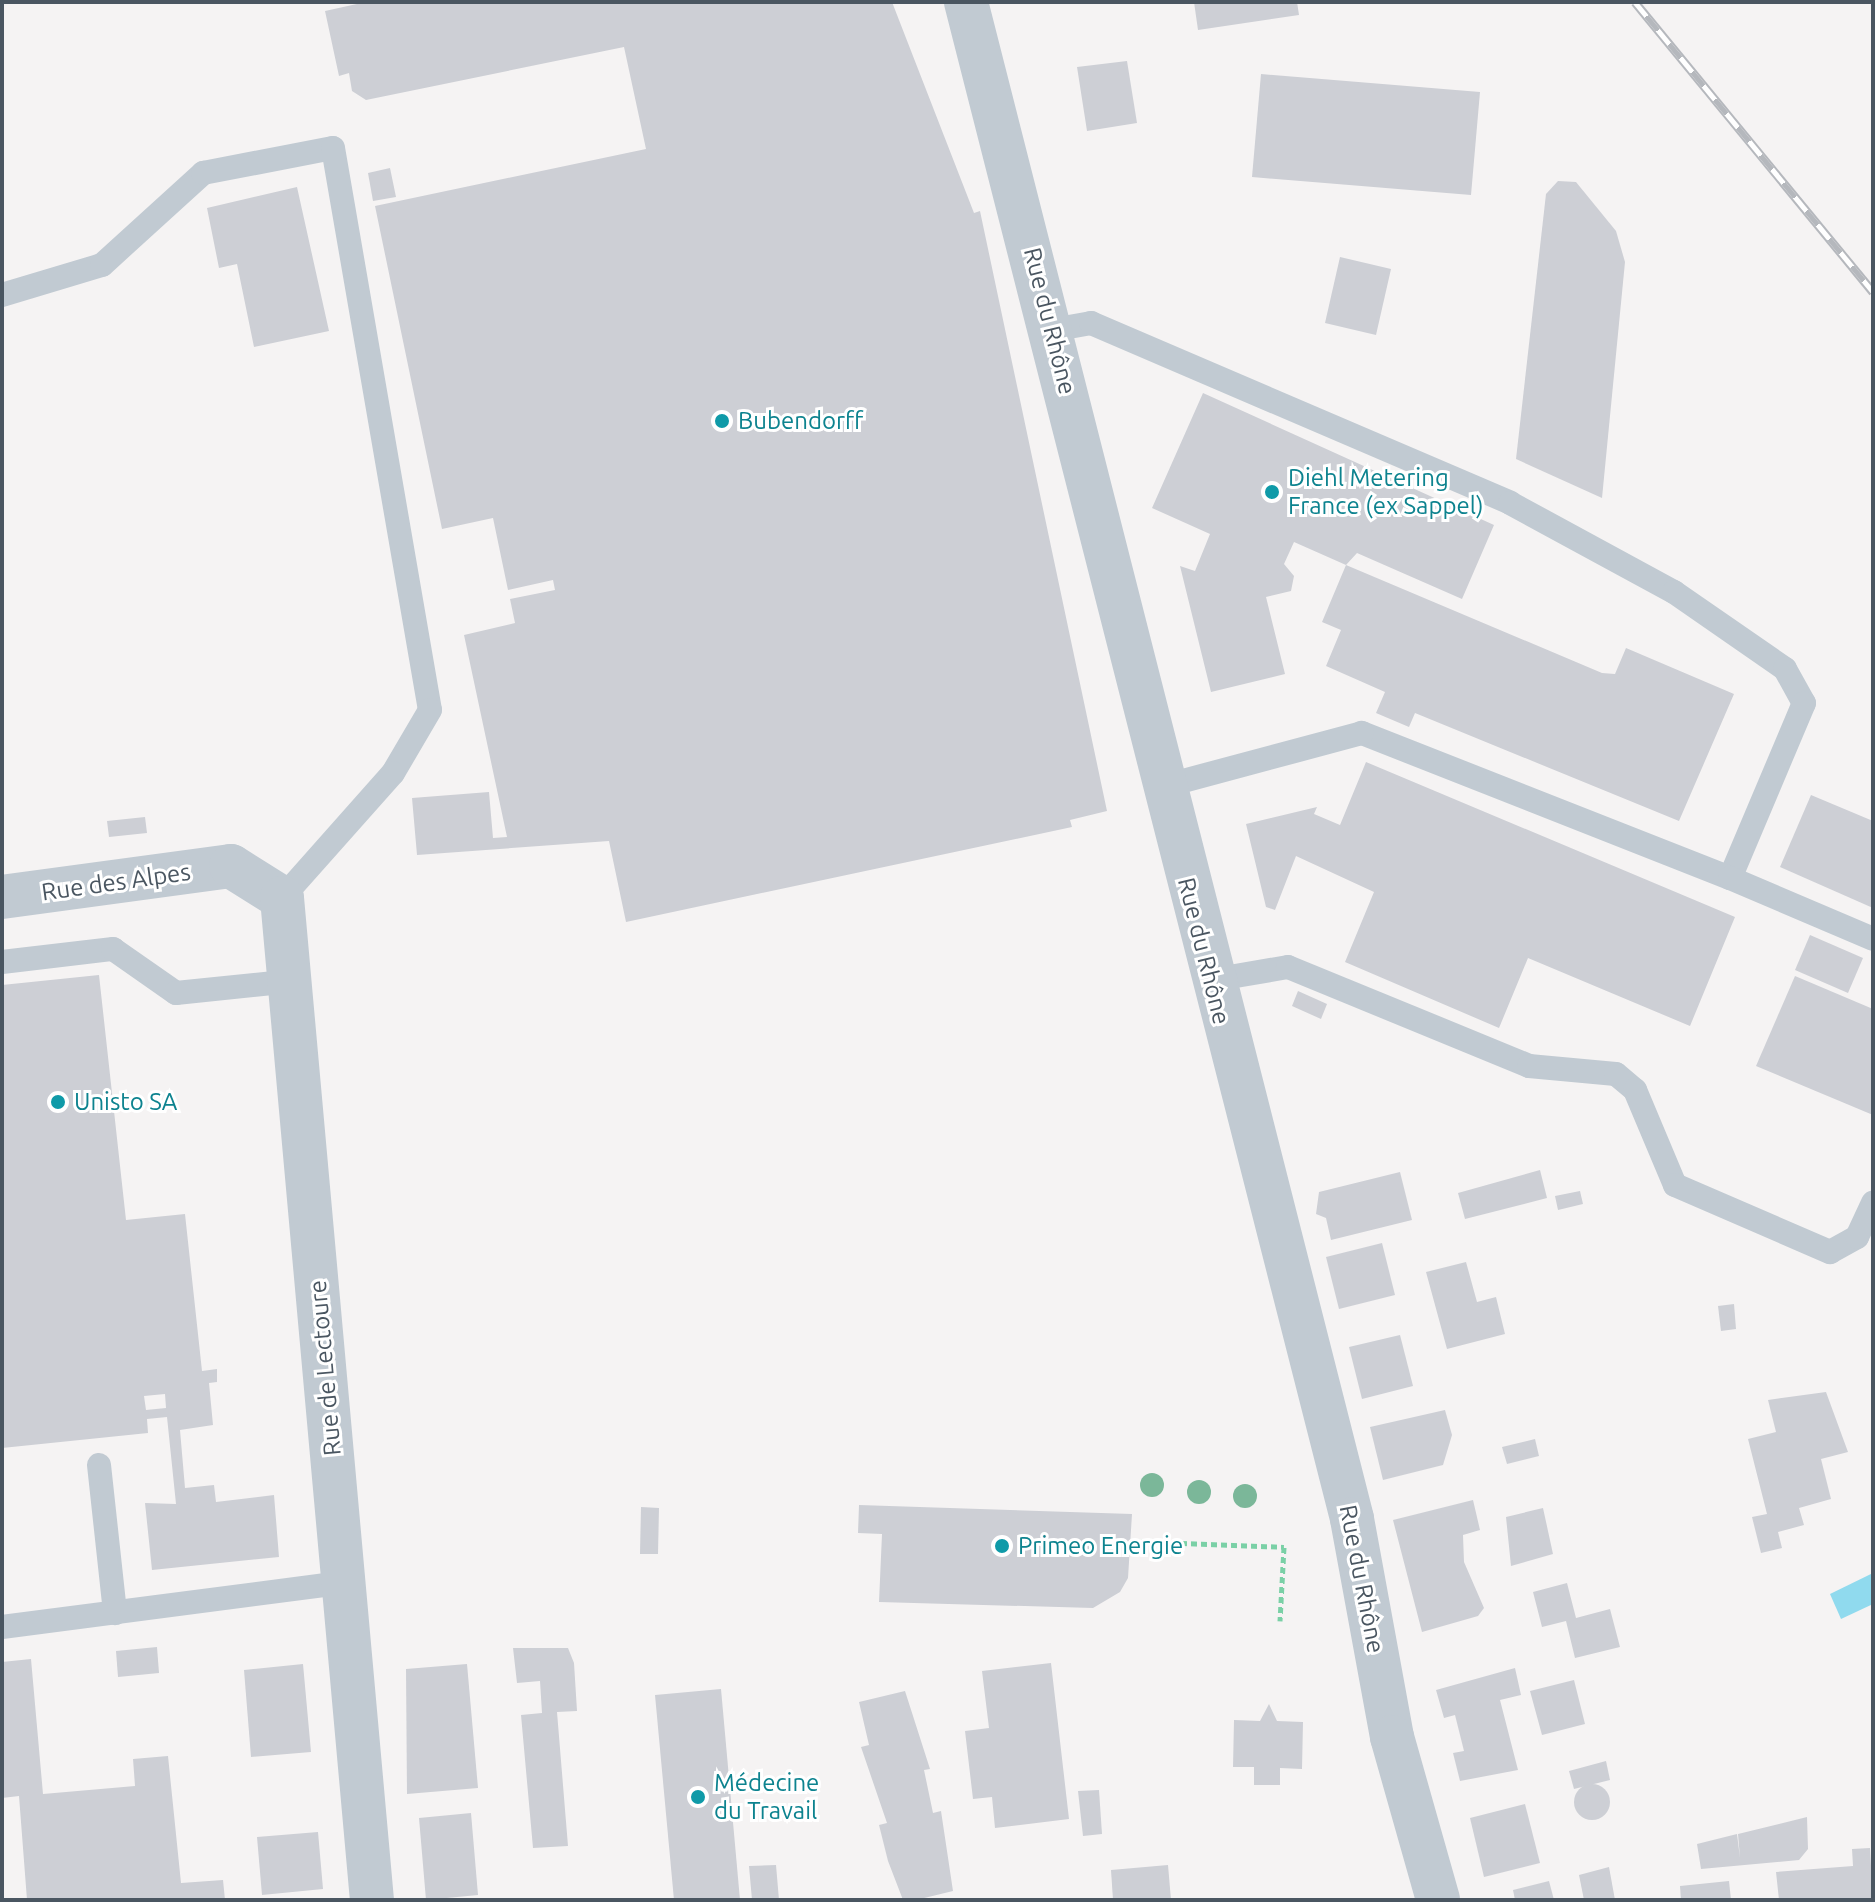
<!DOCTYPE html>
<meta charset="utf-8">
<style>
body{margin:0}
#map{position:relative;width:1875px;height:1902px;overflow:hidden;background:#f5f3f3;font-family:Ubuntu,sans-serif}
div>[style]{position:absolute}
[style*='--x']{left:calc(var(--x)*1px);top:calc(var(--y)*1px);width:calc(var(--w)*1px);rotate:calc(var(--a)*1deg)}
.water>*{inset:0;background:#90daee}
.building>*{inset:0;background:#cdcfd5}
.round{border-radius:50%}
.path>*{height:5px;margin-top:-2.5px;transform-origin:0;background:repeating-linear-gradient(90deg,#7ad0a6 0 6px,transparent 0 10px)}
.service>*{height:24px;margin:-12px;padding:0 12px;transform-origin:12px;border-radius:12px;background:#c1cad2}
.minor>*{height:44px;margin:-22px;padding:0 22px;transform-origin:22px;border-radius:22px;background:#c1cad2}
.tertiary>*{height:44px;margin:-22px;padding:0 22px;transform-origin:22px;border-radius:22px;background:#c1cad2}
.rail>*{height:9px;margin-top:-4.5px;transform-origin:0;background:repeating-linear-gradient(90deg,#fff 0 18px,#b5b8bd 0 36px);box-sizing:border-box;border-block:2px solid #b5b8bd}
.trees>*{width:24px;height:24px;margin:-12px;border-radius:50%;background:#7bb799}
.dots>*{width:22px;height:22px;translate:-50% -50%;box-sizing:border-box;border:4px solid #fff;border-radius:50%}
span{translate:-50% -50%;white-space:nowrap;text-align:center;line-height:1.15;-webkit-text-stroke:6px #fff;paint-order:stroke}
.street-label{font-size:24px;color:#4a5661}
.culture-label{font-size:24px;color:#0d838f}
.left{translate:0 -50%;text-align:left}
.frame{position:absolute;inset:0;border:4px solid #4a5661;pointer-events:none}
</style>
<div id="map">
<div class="water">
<i style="clip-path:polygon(1873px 1573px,1873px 1604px,1841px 1619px,1830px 1594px)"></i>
</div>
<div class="building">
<i style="clip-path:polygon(366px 2px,892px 2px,974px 213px,980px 211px,1107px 811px,1070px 820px,1072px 827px,626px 922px,609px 841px,417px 855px,412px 798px,489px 792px,493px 838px,507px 837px,464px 635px,515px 623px,510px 599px,555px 590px,553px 580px,508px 590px,493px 518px,442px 529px,375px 206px,646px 149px,624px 47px,366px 100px,352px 91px,349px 73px,339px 76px,325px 11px)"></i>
<i style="clip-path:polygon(1194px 2px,1297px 2px,1299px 15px,1198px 30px)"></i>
<i style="clip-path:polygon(1127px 61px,1137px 123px,1087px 131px,1077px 67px)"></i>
<i style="clip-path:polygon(1261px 74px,1480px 92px,1471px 195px,1252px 177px)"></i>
<i style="clip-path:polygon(390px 168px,396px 197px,373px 201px,368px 173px)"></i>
<i style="clip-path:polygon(1558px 181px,1576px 182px,1616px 231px,1625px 262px,1602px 498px,1516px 459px,1546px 194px)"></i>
<i style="clip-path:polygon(297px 187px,329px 331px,254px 347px,237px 264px,219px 268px,207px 208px)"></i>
<i style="clip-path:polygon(1340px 257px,1391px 269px,1376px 335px,1325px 323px)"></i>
<i style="clip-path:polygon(1203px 393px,1494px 525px,1462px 599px,1357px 553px,1346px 565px,1294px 542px,1284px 564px,1294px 576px,1291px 591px,1266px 597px,1285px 674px,1211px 692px,1180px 566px,1195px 571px,1210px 534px,1152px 508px)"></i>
<i style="clip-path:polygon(1346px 565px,1602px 673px,1615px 674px,1626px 648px,1734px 694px,1679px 821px,1415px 713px,1409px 727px,1376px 713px,1385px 692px,1326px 666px,1341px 630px,1322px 622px)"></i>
<i style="clip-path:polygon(1366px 762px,1735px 917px,1690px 1026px,1528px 958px,1499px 1028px,1345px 962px,1374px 892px,1296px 856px,1275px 910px,1266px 907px,1246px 824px,1317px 807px,1314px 814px,1340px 825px)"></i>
<i style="clip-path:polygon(1811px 795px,1873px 821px,1873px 908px,1780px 867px)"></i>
<i style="clip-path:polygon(145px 817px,147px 833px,109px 837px,107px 821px)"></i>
<i style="clip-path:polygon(1810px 935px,1863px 958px,1848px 993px,1795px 970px)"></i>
<i style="clip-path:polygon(evenodd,99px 975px,126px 1220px,185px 1214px,202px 1371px,217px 1369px,217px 1382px,209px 1383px,213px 1425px,180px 1430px,185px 1488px,214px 1485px,216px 1502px,274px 1495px,279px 1557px,152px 1570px,145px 1503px,176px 1504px,167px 1417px,147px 1419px,148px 1433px,2px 1448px,2px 985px,99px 975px,165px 1394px,166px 1408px,146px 1410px,144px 1396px,165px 1394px)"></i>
<i style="clip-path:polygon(1795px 976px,1873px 1009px,1873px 1115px,1756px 1066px)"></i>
<i style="clip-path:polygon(1298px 991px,1327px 1004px,1321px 1019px,1292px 1006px)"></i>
<i style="clip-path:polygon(1540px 1170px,1547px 1198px,1465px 1219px,1458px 1193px)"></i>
<i style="clip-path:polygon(1400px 1172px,1412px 1220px,1331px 1240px,1326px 1218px,1316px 1214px,1319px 1192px)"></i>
<i style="clip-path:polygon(1580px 1191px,1583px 1204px,1558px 1210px,1555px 1196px)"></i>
<i style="clip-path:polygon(1382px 1243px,1395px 1295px,1339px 1309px,1326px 1257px)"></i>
<i style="clip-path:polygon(1466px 1262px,1477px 1302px,1496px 1297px,1505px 1334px,1447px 1349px,1426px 1272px)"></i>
<i style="clip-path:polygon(1734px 1304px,1736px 1329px,1721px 1331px,1718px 1306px)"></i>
<i style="clip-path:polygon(1400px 1335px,1413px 1386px,1362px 1399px,1349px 1347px)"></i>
<i style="clip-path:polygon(1826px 1392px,1848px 1452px,1821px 1459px,1831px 1499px,1799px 1508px,1804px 1525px,1778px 1532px,1782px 1548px,1761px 1553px,1752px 1517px,1767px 1514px,1748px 1439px,1776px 1432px,1768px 1400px)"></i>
<i style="clip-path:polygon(1445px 1410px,1452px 1435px,1443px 1465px,1383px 1480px,1370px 1427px)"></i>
<i style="clip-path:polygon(1535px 1439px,1539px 1456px,1507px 1464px,1502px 1447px)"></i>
<i style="clip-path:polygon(1473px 1500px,1480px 1530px,1463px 1535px,1464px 1562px,1484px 1608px,1478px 1616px,1422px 1632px,1393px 1520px)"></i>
<i style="clip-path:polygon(859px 1505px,1132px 1514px,1128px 1578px,1120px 1592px,1093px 1608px,879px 1602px,882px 1534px,858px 1533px)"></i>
<i style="clip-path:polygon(641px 1507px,659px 1508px,658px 1554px,640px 1554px)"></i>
<i style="clip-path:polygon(1543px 1508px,1553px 1554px,1511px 1566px,1506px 1517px)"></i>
<i style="clip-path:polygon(1567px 1583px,1576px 1618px,1610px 1609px,1620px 1647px,1575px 1658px,1566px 1621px,1542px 1627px,1533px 1592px)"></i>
<i style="clip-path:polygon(157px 1647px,159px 1673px,118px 1677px,116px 1651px)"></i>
<i style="clip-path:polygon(513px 1648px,568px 1648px,574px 1663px,577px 1711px,557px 1712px,568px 1846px,533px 1848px,521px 1715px,542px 1713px,540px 1681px,517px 1683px)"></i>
<i style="clip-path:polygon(31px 1659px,43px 1794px,135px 1786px,133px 1759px,168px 1756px,181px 1883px,223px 1880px,225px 1900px,27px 1900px,19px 1796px,2px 1798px,2px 1662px)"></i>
<i style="clip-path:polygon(1051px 1663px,1069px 1819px,995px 1828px,992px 1797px,973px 1799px,965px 1731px,989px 1728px,982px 1671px)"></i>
<i style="clip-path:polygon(303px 1664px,311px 1752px,251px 1757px,244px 1670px)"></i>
<i style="clip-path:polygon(467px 1664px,478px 1788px,407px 1794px,406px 1669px)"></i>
<i style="clip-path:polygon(1515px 1668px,1521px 1695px,1500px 1700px,1518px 1770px,1460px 1781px,1453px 1753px,1464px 1751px,1455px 1715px,1444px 1718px,1436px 1690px)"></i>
<i style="clip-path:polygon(1574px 1680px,1585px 1724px,1542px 1735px,1530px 1691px)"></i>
<i style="clip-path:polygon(721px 1689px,740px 1900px,674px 1900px,655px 1695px)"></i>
<i style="clip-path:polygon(905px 1691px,930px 1769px,924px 1770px,933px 1813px,941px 1811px,953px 1891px,916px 1900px,903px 1900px,888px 1861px,879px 1825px,887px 1823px,861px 1747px,869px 1745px,859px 1702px)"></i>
<i style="clip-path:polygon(1269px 1704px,1277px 1721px,1303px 1722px,1302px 1769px,1280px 1768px,1280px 1785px,1254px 1785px,1254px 1767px,1233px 1767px,1234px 1720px,1260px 1721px)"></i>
<i style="clip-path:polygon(1606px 1761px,1610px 1780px,1574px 1789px,1569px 1771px)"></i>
<i class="round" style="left:1574px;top:1784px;width:36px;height:36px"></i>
<i style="clip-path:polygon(1099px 1790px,1102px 1834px,1083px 1836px,1078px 1791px)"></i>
<i style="clip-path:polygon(1525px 1804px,1540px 1863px,1484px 1877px,1470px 1818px)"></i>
<i style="clip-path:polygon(471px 1813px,478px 1895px,426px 1900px,419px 1818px)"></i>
<i style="clip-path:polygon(1807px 1817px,1808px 1849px,1799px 1860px,1701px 1869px,1697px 1844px,1737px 1834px,1740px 1858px,1738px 1834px)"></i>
<i style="clip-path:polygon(318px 1832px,323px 1889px,262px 1895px,257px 1837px)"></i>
<i style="clip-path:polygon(1870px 1848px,1873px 1900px,1779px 1900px,1776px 1872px,1853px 1866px,1852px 1849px)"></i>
<i style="clip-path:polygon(776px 1865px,779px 1900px,752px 1900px,749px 1866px)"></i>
<i style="clip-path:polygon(1168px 1865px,1171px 1900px,1113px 1900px,1111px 1870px)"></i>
<i style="clip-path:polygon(1609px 1867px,1615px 1900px,1584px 1900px,1579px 1875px)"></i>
<i style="clip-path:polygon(1549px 1881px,1554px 1900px,1515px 1900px,1513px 1890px)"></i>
<i style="clip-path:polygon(1729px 1881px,1731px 1900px,1681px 1900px,1680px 1886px)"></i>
</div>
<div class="path">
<i style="--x:1131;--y:1541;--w:153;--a:2.2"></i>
<i style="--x:1284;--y:1547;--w:74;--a:93.1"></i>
</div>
<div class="service">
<i style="--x:2;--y:295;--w:104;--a:-16.7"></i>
<i style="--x:102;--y:265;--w:137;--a:-42.3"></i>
<i style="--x:203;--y:173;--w:132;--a:-10.9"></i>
<i style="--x:333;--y:148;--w:570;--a:80.21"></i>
<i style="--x:430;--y:710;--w:73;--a:120.4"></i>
<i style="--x:393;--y:773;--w:167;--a:131.6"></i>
<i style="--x:1052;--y:330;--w:40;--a:-10"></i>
<i style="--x:1091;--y:323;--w:456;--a:23.2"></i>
<i style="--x:1510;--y:503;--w:187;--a:28.5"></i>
<i style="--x:1674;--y:592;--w:135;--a:34.7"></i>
<i style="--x:1785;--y:669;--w:39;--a:61"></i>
<i style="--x:1804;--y:703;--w:190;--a:112.9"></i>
<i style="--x:1730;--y:878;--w:396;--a:-158.5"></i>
<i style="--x:1362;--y:733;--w:205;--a:165"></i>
<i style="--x:1730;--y:878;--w:155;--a:23.1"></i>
<i style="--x:2;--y:962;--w:112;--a:-6.7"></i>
<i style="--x:113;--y:949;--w:77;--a:34.9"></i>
<i style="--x:176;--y:993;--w:118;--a:-5.9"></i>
<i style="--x:1212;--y:980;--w:77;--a:-9.7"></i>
<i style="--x:1288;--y:967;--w:261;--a:22.3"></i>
<i style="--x:1529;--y:1066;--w:87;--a:5.3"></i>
<i style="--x:1616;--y:1074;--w:25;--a:40"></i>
<i style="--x:1635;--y:1090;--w:103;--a:67.2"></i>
<i style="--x:1675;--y:1185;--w:169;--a:23.4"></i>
<i style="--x:1830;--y:1252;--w:31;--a:-29"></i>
<i style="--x:1857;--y:1237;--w:38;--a:-65"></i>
<i style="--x:99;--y:1465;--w:149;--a:83.8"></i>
<i style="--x:2;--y:1627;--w:344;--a:-7.4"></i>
</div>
<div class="minor">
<i style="--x:2;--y:897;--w:231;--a:-7.7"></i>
<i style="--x:231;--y:866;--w:60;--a:32.1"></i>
<i style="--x:282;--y:898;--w:1006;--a:84.87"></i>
</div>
<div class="tertiary">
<i style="--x:966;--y:2;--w:1565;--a:75.72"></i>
<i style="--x:1352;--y:1519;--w:222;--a:79.6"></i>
<i style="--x:1392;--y:1737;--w:169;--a:74.2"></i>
</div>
<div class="rail">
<i style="--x:1635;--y:2;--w:375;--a:50.6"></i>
</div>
<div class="trees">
<i style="left:1152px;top:1485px"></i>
<i style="left:1199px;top:1492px"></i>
<i style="left:1245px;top:1496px"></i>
</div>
<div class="dots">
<i style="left:722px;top:421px;background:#0f9aa8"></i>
<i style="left:1272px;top:492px;background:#0f9aa8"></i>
<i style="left:58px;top:1102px;background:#0f9aa8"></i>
<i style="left:1002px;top:1546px;background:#0f9aa8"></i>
<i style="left:698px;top:1797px;background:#0f9aa8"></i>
</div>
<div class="street-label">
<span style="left:1050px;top:321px;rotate:76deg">Rue du Rhône</span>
<span style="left:116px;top:882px;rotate:-8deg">Rue des Alpes</span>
<span style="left:1204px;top:951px;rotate:76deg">Rue du Rhône</span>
<span style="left:325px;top:1368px;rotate:-95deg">Rue de Lectoure</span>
<span style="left:1362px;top:1579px;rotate:79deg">Rue du Rhône</span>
</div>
<div class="culture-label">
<span class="left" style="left:738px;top:421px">Bubendorff</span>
<span class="left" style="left:1288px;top:492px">Diehl Metering<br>France (ex Sappel)</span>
<span class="left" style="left:74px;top:1102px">Unisto SA</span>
<span class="left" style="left:1018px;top:1546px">Primeo Energie</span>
<span class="left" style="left:714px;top:1797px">Médecine<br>du Travail</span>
</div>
<div class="frame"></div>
</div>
